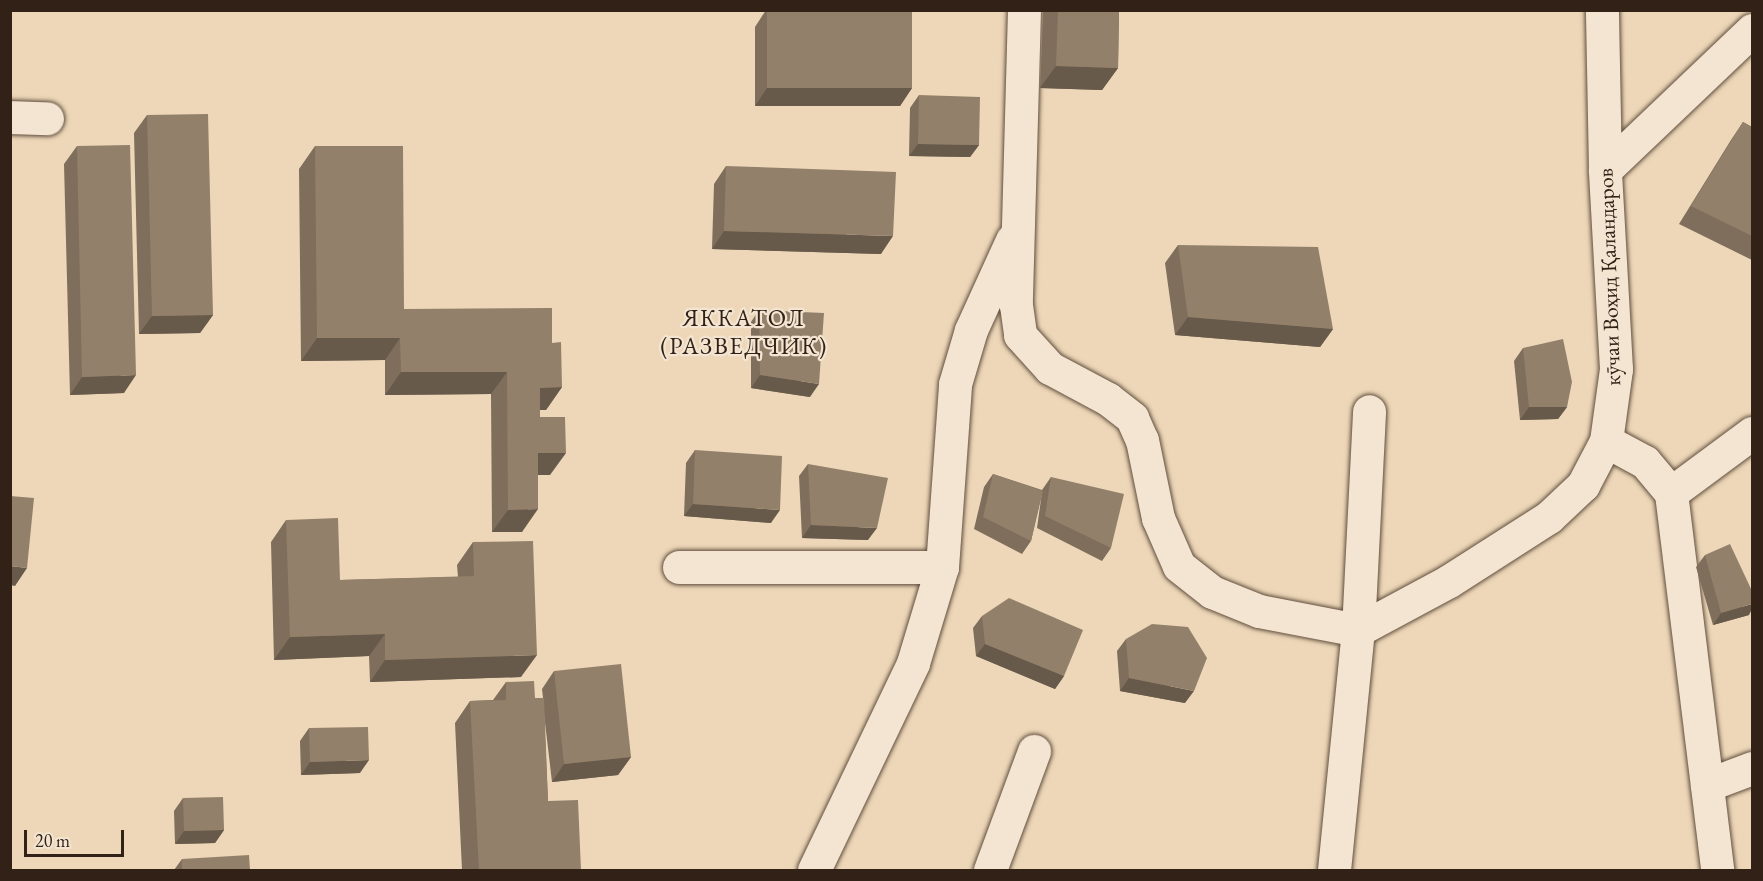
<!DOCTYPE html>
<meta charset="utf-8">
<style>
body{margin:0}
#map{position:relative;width:1763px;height:881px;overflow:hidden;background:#edd7b8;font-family:"EB Garamond",serif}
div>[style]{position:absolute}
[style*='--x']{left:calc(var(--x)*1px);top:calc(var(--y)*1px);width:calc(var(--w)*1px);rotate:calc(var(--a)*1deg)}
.roads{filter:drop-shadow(0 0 2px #614e3e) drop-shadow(0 0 2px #614e3e)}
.minor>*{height:33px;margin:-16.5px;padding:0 16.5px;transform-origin:16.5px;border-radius:16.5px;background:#f3e5d1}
.wall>*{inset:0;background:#7e6e5b}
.shaded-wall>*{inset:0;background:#675a4a}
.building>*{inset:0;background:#93806a}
span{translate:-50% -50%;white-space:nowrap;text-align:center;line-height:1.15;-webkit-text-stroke:4.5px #f3e5d1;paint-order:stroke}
.street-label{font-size:22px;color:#322116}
.neighbourhood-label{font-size:24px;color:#322116;letter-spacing:1.5px}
.frame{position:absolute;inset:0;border:12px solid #322116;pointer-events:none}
.scale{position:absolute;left:24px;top:830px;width:100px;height:27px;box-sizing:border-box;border:3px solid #322116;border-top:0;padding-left:8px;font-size:18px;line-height:21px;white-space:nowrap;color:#322116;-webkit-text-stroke:4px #f3e5d1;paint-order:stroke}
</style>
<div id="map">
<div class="roads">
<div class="minor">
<i style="--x:1024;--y:10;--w:295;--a:91.6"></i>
<i style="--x:1016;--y:305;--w:30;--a:82"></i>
<i style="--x:1020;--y:335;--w:45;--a:47.7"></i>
<i style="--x:1050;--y:368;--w:66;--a:28.1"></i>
<i style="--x:1108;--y:399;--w:31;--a:38"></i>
<i style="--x:1132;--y:418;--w:24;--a:66"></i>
<i style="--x:1142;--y:440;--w:80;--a:78.4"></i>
<i style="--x:1158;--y:518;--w:52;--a:66.4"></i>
<i style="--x:1179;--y:566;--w:42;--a:38.2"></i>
<i style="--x:1212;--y:592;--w:51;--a:22"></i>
<i style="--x:1259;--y:611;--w:101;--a:10.9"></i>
<i style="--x:10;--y:117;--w:37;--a:2"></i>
<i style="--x:1605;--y:170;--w:203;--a:-43.6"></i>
<i style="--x:1606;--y:441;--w:44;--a:28.3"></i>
<i style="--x:1645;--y:462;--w:40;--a:50"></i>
<i style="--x:1671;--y:493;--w:380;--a:83"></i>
<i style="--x:1671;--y:493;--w:101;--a:-36.5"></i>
<i style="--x:679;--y:567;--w:263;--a:0"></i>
<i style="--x:1358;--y:630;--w:103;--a:-28.3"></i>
<i style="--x:1449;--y:581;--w:119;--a:-32.6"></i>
<i style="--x:1549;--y:517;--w:47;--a:-43.3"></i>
<i style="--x:1583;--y:485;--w:50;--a:-62.4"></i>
<i style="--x:1606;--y:441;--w:73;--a:-82.1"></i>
<i style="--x:1616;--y:369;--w:199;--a:-93.2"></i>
<i style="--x:1605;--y:170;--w:160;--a:-91.1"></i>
<i style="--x:1707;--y:785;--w:48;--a:-20.7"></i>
<i style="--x:814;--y:870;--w:229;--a:-64.4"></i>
<i style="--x:913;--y:663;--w:100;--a:-73.2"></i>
<i style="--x:942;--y:567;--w:183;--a:-85.9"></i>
<i style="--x:955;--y:384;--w:56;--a:-73.5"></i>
<i style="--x:971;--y:330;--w:99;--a:-65.5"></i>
<i style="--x:990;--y:870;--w:127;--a:-69.7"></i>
<i style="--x:1334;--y:870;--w:241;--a:-84.3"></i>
<i style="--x:1358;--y:630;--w:219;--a:-87.1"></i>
</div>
</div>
<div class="wall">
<i style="clip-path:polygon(766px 10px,912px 10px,912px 88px,900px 106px,755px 106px,755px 27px)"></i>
<i style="clip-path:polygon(1043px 10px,1119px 10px,1118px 68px,1102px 90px,1040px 88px)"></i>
<i style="clip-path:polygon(919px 95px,979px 145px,970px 157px,909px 156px,910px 108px)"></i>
<i style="clip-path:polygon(147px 115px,213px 315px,200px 333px,139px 334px,134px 133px)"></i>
<i style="clip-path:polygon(1743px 122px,1752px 127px,1752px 260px,1679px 224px,1731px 140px)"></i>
<i style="clip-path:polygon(77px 146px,124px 393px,70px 395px,64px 164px)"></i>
<i style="clip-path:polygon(315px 146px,404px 309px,552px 343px,562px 387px,546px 410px,540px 410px,540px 417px,550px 475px,538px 475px,522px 532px,492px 532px,491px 394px,385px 395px,385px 360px,301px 361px,299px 169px)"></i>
<i style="clip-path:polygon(726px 166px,881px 254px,712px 249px,714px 184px)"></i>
<i style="clip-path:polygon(1178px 245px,1333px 329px,1320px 347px,1175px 335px,1165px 263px)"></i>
<i style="clip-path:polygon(759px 310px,810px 397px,751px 388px,751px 322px)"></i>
<i style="clip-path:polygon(1523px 348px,1567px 407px,1558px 419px,1520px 420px,1514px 361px)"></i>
<i style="clip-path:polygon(695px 450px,771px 523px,684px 516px,686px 463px)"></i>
<i style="clip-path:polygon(808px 464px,868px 540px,802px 538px,799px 476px)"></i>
<i style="clip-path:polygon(993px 474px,1042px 490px,1051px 477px,1111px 548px,1102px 561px,1037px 528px,1042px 492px,1031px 541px,1022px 554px,974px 529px,984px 487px)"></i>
<i style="clip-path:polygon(286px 520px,340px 580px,458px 577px,457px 565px,473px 542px,521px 677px,370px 682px,369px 656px,274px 660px,271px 542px)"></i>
<i style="clip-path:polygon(1705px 555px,1749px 615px,1713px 625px,1696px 567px)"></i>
<i style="clip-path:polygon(982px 616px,1064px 676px,1055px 689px,976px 656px,973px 628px)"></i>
<i style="clip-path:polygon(1126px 639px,1185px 703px,1120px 691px,1117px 651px)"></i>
<i style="clip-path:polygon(554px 671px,631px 757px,618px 775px,552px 782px,544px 714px,548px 801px,581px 870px,462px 870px,455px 723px,470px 701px,493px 700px,506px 682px,535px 698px,543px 698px,542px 689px)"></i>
<i style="clip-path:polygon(309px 728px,360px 773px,301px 775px,300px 741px)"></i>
<i style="clip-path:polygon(183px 798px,224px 830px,215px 843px,175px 844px,174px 811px)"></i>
<i style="clip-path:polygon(182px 859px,250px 870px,174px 870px)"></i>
</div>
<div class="shaded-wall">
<i style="clip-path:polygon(1056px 66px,1118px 68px,1102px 90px,1040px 88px)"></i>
<i style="clip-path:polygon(767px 88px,912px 88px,900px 106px,755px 106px)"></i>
<i style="clip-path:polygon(918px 144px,979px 145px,970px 157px,909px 156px)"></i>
<i style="clip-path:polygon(724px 231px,893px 236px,881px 254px,712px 249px)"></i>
<i style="clip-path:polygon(213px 315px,200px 333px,139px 334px,152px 316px)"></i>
<i style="clip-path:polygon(1188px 317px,1333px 329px,1320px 347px,1175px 335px)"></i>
<i style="clip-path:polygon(317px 338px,400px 338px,385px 360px,301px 361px)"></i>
<i style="clip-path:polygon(401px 372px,507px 372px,491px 394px,385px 395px)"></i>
<i style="clip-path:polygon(136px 375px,124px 393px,70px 395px,82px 377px)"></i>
<i style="clip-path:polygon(760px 375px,819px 384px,810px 397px,751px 388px)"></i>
<i style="clip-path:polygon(562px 387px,546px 410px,524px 410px,540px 388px)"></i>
<i style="clip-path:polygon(1529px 407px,1567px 407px,1558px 419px,1520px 420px)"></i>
<i style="clip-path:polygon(538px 453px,566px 453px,550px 475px,522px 475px)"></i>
<i style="clip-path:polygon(693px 504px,780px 510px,771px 523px,684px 516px)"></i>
<i style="clip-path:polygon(538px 509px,522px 532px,492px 532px,508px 510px)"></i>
<i style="clip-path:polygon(811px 525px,877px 528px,868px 540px,802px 538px)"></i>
<i style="clip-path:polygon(10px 566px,27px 568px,15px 586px,10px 585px)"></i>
<i style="clip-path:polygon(1752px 604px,1752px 609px,1749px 615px,1713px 625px,1721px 613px)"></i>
<i style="clip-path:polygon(385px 634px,369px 656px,274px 660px,290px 637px)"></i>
<i style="clip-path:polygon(985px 644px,1064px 676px,1055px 689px,976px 656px)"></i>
<i style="clip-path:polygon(537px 655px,521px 677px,370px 682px,385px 660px)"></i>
<i style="clip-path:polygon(1129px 678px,1194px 691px,1185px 703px,1120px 691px)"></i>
<i style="clip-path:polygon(631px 757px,618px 775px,552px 782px,564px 764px)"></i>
<i style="clip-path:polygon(369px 760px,360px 773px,301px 775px,310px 762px)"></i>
<i style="clip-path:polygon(224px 830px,215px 843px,175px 844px,184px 831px)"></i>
</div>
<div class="building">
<i style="clip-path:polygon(767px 10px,912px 10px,912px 88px,767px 88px)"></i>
<i style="clip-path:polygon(1058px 10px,1119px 10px,1118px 68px,1056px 66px)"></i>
<i style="clip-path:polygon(919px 95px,980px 97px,979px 145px,918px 144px)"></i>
<i style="clip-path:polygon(208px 114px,213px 315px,152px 316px,147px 115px)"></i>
<i style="clip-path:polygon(1743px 122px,1752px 127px,1752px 236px,1691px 206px)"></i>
<i style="clip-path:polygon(130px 145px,136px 375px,82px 377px,77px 146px)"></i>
<i style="clip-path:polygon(315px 146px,403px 146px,404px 309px,552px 308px,552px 343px,561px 342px,562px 387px,540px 388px,540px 417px,565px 417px,566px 453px,538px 453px,538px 509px,508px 510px,507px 372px,401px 372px,400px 338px,317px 338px)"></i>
<i style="clip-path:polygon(726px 166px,896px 172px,893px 236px,724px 231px)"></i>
<i style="clip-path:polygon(1178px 245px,1318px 247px,1333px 329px,1188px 317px)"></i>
<i style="clip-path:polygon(759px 310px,824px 313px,819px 384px,760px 375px)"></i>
<i style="clip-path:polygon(1563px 339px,1572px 382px,1567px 407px,1529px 407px,1523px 348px)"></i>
<i style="clip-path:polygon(695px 450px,782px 456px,780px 510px,693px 504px)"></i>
<i style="clip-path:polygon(808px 464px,888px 478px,877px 528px,811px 525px)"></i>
<i style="clip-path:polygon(993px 474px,1043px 491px,1031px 541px,983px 517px)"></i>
<i style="clip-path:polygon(1051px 477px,1124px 494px,1111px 548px,1045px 516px)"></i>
<i style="clip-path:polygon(10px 496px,34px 498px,27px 568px,10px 566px)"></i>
<i style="clip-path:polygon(338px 518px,340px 580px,474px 576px,473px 542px,533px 541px,537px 655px,385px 660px,385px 634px,290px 637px,286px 520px)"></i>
<i style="clip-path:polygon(1730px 544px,1752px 591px,1752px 604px,1721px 613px,1705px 555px)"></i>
<i style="clip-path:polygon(1009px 598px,1083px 630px,1064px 676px,985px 644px,982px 616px)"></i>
<i style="clip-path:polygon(1152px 624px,1188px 627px,1207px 658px,1194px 691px,1129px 678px,1126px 639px)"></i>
<i style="clip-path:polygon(621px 664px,631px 757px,564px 764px,554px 671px)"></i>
<i style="clip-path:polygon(534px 681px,535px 698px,544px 698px,548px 801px,578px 800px,581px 870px,479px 870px,470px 701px,506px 700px,506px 682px)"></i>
<i style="clip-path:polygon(368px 727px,369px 760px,310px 762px,309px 728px)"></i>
<i style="clip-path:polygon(223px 797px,224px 830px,184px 831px,183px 798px)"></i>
<i style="clip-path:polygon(249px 855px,250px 870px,182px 870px,182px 859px)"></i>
</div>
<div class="street-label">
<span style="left:1609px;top:277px;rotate:-92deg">кӯчаи Воҳид Қаландаров</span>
</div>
<div class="neighbourhood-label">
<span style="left:744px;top:332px">ЯККАТОЛ<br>(РАЗВЕДЧИК)</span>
</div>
<div class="frame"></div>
<div class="scale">20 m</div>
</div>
